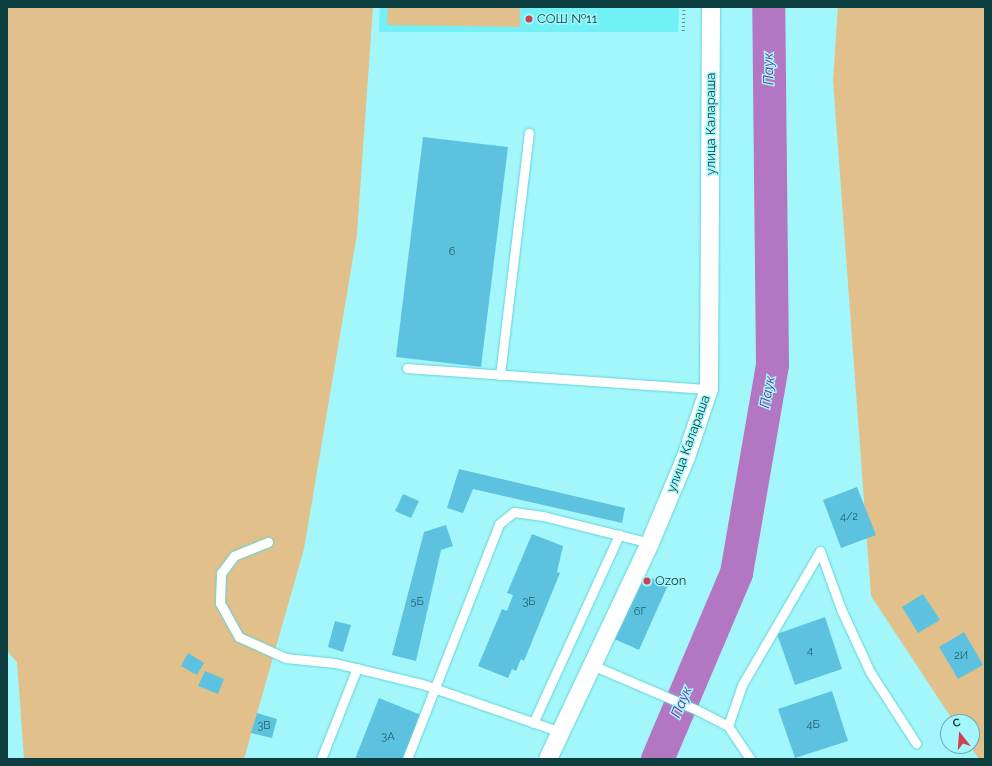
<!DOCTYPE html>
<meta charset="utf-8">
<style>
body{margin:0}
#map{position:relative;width:992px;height:766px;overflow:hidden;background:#a3f7fb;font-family:Raleway,sans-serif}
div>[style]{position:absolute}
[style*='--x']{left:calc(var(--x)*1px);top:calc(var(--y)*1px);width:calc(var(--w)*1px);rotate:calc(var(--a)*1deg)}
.built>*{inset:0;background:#71f0f6}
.green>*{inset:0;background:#e1c08b}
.river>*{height:33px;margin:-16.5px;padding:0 16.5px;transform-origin:16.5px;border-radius:16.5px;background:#b376c2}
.building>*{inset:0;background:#5dc2df}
.path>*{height:2.5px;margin-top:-1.25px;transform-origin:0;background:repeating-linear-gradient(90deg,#519396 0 1px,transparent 0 4px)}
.roads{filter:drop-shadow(0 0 1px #63d3d8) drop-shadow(0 0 1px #63d3d8)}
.lane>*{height:9px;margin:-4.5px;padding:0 4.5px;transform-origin:4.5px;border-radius:4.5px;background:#fff}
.street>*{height:18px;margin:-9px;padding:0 9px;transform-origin:9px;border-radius:9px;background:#fff}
.dots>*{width:11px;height:11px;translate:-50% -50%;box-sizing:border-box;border:2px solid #a3f7fb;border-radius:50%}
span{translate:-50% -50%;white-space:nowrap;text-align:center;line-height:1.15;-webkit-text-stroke:3px #a3f7fb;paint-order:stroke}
.number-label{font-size:11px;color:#216068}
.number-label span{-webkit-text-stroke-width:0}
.poi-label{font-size:13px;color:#0d3f41}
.left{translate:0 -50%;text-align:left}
.street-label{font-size:13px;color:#0d3f41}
.water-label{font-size:14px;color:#742986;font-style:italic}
.frame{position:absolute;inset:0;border:8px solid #0d3f41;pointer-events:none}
.north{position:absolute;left:940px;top:714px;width:40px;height:40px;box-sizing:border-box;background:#a3f7fb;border:1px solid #67adb1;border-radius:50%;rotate:343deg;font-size:11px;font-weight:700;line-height:16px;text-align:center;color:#0d3f41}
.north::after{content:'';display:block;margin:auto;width:14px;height:18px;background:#d1404e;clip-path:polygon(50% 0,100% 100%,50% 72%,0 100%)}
</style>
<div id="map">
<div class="built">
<i style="clip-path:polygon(380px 7px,679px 7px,678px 32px,379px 32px)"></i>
</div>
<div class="green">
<i style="clip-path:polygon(7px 7px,373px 7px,357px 234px,304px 549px,244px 759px,24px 759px,17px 662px,7px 651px)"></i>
<i style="clip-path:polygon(388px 7px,520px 7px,520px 27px,387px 25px)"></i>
<i style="clip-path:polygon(838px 7px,985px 7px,985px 759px,979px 759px,970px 746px,972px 722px,954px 722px,871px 596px,833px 80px)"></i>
</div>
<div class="river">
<i style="--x:657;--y:759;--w:202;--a:-67"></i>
<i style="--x:736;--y:573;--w:212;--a:-80.2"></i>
<i style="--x:772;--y:364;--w:357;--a:-90.6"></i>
</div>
<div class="building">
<i style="clip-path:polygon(423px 137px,508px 147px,481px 367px,396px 357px)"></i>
<i style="clip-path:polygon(459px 469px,625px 508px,622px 523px,473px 489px,463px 513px,447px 508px)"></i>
<i style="clip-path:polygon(857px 487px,876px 535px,841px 548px,823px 500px)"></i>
<i style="clip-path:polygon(403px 494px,419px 501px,411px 518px,395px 511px)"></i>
<i style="clip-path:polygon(446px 525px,453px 546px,441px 550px,416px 661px,392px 655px,424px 532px)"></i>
<i style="clip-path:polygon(532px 534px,563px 546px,557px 572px,560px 573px,524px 661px,521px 659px,516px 671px,512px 669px,508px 678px,478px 666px,502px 609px,507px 611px,513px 595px,507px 593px)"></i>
<i style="clip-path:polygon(640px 573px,668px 585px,639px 650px,612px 638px)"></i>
<i style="clip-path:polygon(923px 594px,940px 620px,918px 633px,902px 607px)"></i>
<i style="clip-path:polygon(825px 617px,842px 669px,795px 685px,777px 634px)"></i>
<i style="clip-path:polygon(335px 621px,351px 625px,343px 652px,328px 647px)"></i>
<i style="clip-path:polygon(964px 632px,983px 665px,958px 679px,939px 647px)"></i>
<i style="clip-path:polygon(188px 653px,204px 663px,197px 675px,181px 666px)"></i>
<i style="clip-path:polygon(205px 671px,224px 679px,218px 694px,198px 686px)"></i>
<i style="clip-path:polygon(832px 691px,848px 741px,795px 758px,778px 709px)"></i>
<i style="clip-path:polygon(379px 698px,421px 715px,403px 759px,355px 759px)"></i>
<i style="clip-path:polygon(257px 713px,277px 719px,272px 738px,251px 733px)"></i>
</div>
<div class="path">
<i style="--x:683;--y:31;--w:24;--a:-88"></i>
</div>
<div class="roads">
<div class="lane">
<i style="--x:407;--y:368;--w:303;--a:4"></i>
<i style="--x:500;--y:375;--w:244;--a:-83.2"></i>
<i style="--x:268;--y:542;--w:37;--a:158"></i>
<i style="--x:234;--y:556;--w:21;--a:127"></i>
<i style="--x:221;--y:573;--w:30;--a:92"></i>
<i style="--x:220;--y:603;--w:39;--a:61"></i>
<i style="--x:239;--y:637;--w:51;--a:24.1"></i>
<i style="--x:286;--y:658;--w:49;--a:5.8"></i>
<i style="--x:335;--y:663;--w:89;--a:13.6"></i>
<i style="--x:422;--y:684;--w:147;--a:19.1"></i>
<i style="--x:592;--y:665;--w:114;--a:23.2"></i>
<i style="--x:697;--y:710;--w:35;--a:27"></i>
<i style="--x:728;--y:726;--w:40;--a:56"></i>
<i style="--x:533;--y:723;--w:207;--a:-65.4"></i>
<i style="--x:728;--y:726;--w:43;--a:-71.1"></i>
<i style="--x:742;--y:685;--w:155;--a:-59.8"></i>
<i style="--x:820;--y:551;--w:62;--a:70.1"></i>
<i style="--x:841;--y:609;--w:69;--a:65.3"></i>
<i style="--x:870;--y:672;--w:85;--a:57.1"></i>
<i style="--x:321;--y:759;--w:98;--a:-68.4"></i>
<i style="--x:407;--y:759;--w:252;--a:-68.6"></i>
<i style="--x:499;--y:524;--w:19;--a:-39"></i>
<i style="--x:514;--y:512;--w:29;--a:8"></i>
<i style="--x:543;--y:516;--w:110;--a:14.2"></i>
</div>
<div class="street">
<i style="--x:548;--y:759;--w:239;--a:-64.7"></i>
<i style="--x:650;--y:543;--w:93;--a:-67.3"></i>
<i style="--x:686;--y:457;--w:72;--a:-71.3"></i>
<i style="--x:709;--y:389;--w:382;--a:-89.7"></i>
</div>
</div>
<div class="dots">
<i style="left:529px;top:19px;background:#d1404e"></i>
<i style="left:647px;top:581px;background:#d1404e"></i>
</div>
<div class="number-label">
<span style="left:452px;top:252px">6</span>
<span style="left:849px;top:517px">4/2</span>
<span style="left:417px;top:602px">5Б</span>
<span style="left:529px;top:602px">3Б</span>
<span style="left:640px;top:612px">6Г</span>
<span style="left:810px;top:651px">4</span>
<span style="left:961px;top:656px">2И</span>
<span style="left:813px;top:725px">4Б</span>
<span style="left:264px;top:726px">3В</span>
<span style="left:388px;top:737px">3А</span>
</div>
<div class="poi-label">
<span class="left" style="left:537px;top:19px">СОШ №11</span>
<span class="left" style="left:655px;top:581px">Ozon</span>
</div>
<div class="street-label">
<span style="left:711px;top:124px;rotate:-90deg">улица Калараша</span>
<span style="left:689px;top:444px;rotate:-70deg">улица Калараша</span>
</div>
<div class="water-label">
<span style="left:768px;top:69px;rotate:-91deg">Паук</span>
<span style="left:767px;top:392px;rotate:-80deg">Паук</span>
<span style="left:681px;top:702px;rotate:-67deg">Паук</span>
</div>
<div class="frame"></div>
<div class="north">С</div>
</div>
